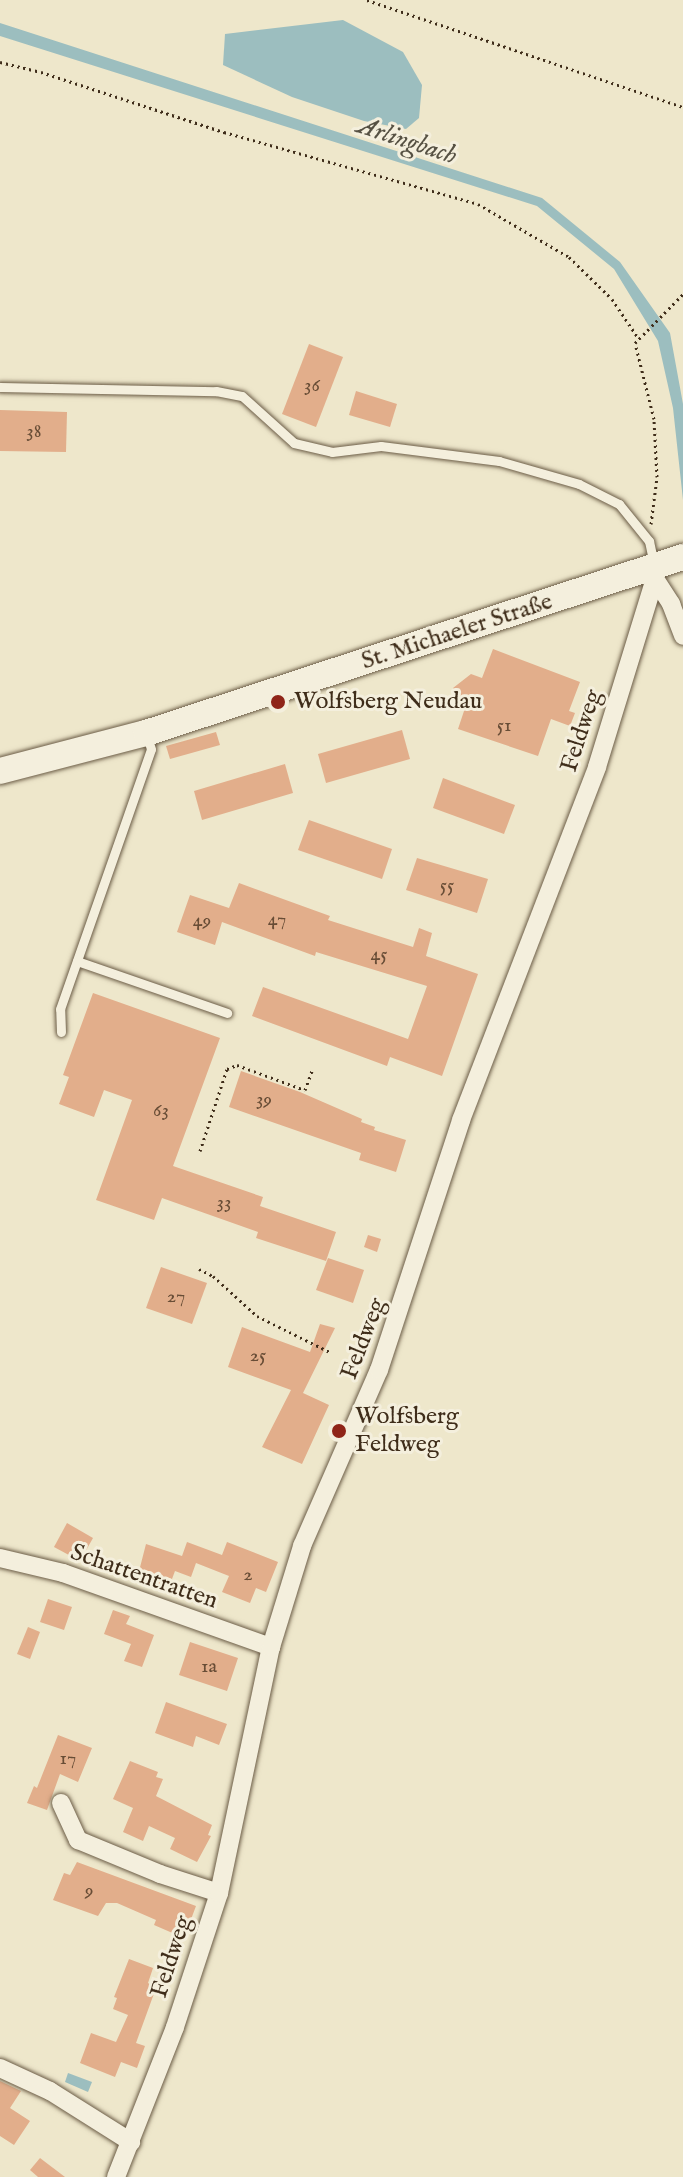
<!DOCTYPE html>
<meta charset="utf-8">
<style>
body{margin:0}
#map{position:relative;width:683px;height:2177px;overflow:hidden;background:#eee7cb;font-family:"IM FELL English",serif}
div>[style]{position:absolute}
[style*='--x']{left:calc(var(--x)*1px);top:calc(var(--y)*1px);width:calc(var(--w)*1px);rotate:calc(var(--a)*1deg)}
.water>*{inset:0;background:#9cbebf}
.building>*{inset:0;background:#e2ae8b}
.path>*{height:3px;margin-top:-1.5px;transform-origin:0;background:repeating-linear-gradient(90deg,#3f2d1a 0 2px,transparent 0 6px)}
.roads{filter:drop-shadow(0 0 2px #6b5c46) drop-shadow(0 0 2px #6b5c46)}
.lane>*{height:9px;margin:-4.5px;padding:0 4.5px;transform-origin:4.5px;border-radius:4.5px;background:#f4efdd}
.street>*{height:18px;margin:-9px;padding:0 9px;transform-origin:9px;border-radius:9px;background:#f4efdd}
.secondary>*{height:26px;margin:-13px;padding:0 13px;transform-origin:13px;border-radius:13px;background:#f4efdd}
.dots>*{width:22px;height:22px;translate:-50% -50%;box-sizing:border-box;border:4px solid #f4efdd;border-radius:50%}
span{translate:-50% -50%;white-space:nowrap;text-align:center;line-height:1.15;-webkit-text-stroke:6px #f4efdd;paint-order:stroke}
.number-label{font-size:20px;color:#684d36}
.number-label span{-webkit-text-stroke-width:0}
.street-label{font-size:24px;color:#3f2d1a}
.poi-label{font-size:24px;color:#3f2d1a}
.left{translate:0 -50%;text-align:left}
.water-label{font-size:26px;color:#565143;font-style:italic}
</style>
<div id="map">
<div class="water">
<i style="clip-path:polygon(343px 20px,403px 52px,422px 85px,419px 118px,406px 129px,364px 121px,292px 97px,223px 65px,225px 34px)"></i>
<i style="clip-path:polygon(0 23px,542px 198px,620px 262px,670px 333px,683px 404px,683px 500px,673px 408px,658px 341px,614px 269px,537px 206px,0 36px)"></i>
<i style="clip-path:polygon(68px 2073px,92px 2082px,88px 2092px,65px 2082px)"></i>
</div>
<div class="building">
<i style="clip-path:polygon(309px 344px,343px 357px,316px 427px,282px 414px)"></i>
<i style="clip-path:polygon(356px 391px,397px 404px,390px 427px,349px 415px)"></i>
<i style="clip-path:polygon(0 410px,67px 412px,66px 452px,0 451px)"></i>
<i style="clip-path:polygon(493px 649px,580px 682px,569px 711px,575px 713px,570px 726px,551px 719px,538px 756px,458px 729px,466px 705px,453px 688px,471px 674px,482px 678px)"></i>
<i style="clip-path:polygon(402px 730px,410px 759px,326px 783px,318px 754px)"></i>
<i style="clip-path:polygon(216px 732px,220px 745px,170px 759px,166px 746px)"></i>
<i style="clip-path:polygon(285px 764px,293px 793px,202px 820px,194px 791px)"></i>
<i style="clip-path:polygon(443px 778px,515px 805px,504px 834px,433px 808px)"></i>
<i style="clip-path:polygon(309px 820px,392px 849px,382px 879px,298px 850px)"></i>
<i style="clip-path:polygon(417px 858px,488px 879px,477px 913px,406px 890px)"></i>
<i style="clip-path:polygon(239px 883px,330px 916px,328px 920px,413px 947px,419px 928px,432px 933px,426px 956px,478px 974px,442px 1076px,390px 1057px,387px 1066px,252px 1016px,263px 987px,408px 1039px,427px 986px,316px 952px,315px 956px,222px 922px,215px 945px,177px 932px,190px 895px,229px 908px)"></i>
<i style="clip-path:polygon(93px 993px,220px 1038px,173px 1166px,263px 1197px,260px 1206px,336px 1232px,326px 1261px,256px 1238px,258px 1232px,162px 1198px,154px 1220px,96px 1200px,132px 1100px,104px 1090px,94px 1117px,59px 1104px,69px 1077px,63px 1075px)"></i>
<i style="clip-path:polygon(241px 1071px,300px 1092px,362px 1119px,361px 1122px,375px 1127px,374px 1130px,406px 1140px,396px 1172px,359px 1160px,361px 1153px,229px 1107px)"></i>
<i style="clip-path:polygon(368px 1235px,381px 1239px,377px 1252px,364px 1247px)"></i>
<i style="clip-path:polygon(328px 1258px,364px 1270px,353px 1303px,316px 1290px)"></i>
<i style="clip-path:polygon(161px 1267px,207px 1283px,192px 1324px,146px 1308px)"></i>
<i style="clip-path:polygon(320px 1324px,335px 1328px,303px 1393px,329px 1405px,302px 1464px,262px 1447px,291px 1390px,228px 1367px,242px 1327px,310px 1352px)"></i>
<i style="clip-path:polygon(67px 1523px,93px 1538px,80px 1561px,54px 1547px)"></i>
<i style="clip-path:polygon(187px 1542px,222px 1555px,227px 1542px,278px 1562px,266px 1592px,256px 1588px,250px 1603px,222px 1592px,229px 1576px,196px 1563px,191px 1577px,175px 1571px,172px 1579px,167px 1577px,163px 1588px,137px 1579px,146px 1544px,182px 1556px)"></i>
<i style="clip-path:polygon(48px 1599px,72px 1607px,64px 1630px,40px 1622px)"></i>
<i style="clip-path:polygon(113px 1610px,130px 1616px,126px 1624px,154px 1635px,142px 1667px,124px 1661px,131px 1644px,104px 1634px)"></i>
<i style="clip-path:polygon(28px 1627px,40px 1632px,30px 1659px,17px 1654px)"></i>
<i style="clip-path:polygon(190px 1642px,238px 1658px,227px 1691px,179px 1675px)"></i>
<i style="clip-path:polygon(166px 1702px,227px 1724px,219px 1745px,196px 1736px,193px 1747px,155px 1733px)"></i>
<i style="clip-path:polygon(58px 1735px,92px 1748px,78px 1782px,60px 1774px,47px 1810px,27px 1803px,34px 1786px,37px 1788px)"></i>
<i style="clip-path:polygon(130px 1761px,158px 1772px,156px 1777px,163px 1779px,156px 1796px,212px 1825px,208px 1835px,211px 1836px,197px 1862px,170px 1849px,175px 1838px,149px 1826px,143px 1841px,123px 1832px,133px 1808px,113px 1799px)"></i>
<i style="clip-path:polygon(77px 1862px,196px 1906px,184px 1938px,154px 1925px,156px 1920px,117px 1903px,106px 1903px,98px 1916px,53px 1900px,64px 1873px,70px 1875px)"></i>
<i style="clip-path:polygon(129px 1959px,153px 1968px,148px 1983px,156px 1988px,136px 2043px,145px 2046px,137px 2068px,121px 2062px,115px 2077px,80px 2063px,91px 2033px,116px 2042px,128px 2015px,113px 2009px,117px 1998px,114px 1997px)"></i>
<i style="clip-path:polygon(0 2081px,21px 2091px,10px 2108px,30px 2121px,14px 2145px,0 2136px)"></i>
<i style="clip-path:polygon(40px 2158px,65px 2177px,38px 2177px,30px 2170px)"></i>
</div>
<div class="path">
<i style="--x:367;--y:0;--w:334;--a:18.7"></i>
<i style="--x:0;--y:62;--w:42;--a:13.7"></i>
<i style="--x:41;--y:72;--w:193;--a:18.2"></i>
<i style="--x:224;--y:132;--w:264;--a:15.8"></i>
<i style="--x:478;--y:204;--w:105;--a:30.2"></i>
<i style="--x:569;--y:257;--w:60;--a:44.3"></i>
<i style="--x:612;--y:299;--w:48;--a:56"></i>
<i style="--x:651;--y:524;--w:47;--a:-82.7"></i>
<i style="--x:657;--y:477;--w:58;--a:-93"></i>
<i style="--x:654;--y:419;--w:78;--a:-104"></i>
<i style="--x:635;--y:343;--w:69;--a:-45.6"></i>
<i style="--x:200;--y:1151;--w:86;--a:-71.8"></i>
<i style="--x:227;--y:1069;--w:11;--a:-22"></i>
<i style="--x:237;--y:1065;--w:72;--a:20.2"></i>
<i style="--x:305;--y:1090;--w:23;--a:-70"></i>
<i style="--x:199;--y:1269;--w:16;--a:27"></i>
<i style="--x:213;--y:1276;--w:59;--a:42.3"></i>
<i style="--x:257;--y:1316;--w:81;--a:26.3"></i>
</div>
<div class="roads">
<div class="lane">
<i style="--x:0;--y:387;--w:216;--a:1.1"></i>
<i style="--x:216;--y:391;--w:26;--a:11"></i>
<i style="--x:242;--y:396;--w:70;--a:42.1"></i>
<i style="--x:294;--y:443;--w:39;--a:13"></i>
<i style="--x:332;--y:452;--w:49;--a:-7"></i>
<i style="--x:381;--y:446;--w:119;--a:7.2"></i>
<i style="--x:499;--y:461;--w:83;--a:16"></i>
<i style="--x:579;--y:484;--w:45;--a:26.6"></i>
<i style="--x:619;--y:504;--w:48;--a:51"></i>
<i style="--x:649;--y:541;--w:25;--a:78"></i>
<i style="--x:77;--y:961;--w:159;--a:19.1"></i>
<i style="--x:61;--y:1032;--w:23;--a:-92"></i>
<i style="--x:60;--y:1009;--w:275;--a:-70.7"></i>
<i style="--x:151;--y:749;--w:14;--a:-107"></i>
</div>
<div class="street">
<i style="--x:655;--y:579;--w:30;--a:57"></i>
<i style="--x:671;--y:604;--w:34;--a:69"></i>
<i style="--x:0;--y:1558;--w:65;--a:13.4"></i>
<i style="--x:63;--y:1573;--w:221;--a:19.6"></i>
<i style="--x:61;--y:1803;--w:41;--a:65.3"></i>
<i style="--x:78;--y:1840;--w:89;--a:22.5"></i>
<i style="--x:160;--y:1874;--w:62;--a:17.9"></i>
<i style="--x:0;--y:2068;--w:55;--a:24.7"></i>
<i style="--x:50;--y:2091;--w:96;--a:32.2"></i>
<i style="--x:116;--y:2177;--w:161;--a:-68.5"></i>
<i style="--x:175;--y:2027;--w:141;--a:-71.8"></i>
<i style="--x:219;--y:1893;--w:251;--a:-78.1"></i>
<i style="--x:271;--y:1647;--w:106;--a:-72.9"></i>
<i style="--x:302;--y:1546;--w:192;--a:-66.4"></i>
<i style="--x:379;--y:1370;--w:263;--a:-71.8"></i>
<i style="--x:461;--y:1120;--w:378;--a:-68.9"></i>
<i style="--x:597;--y:767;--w:197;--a:-72.9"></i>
<i style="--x:655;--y:579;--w:11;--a:-95"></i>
</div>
<div class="secondary">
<i style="--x:0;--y:771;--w:151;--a:-14.6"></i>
<i style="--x:146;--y:733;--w:565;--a:-18.15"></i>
</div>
</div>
<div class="dots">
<i style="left:278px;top:702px;background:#8f2418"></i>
<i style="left:339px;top:1431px;background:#8f2418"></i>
</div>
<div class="number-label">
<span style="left:312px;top:385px">36</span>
<span style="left:34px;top:431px">38</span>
<span style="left:504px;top:725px">51</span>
<span style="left:447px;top:885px">55</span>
<span style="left:277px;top:919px">47</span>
<span style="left:202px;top:920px">49</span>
<span style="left:379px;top:954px">45</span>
<span style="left:264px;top:1099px">39</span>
<span style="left:161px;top:1110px">63</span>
<span style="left:224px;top:1202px">33</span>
<span style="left:176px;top:1296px">27</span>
<span style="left:258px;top:1355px">25</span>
<span style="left:248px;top:1574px">2</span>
<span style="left:209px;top:1666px">1a</span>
<span style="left:68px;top:1758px">17</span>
<span style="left:89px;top:1890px">9</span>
</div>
<div class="street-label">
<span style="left:457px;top:632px;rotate:-18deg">St. Michaeler Straße</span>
<span style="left:582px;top:731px;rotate:-72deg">Feldweg</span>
<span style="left:364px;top:1339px;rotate:-69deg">Feldweg</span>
<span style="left:144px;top:1577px;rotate:19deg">Schattentratten</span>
<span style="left:172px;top:1957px;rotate:-72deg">Feldweg</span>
</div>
<div class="poi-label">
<span class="left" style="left:294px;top:702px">Wolfsberg Neudau</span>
<span class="left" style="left:355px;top:1431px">Wolfsberg<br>Feldweg</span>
</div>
<div class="water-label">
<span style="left:407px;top:141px;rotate:18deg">Arlingbach</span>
</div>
</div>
